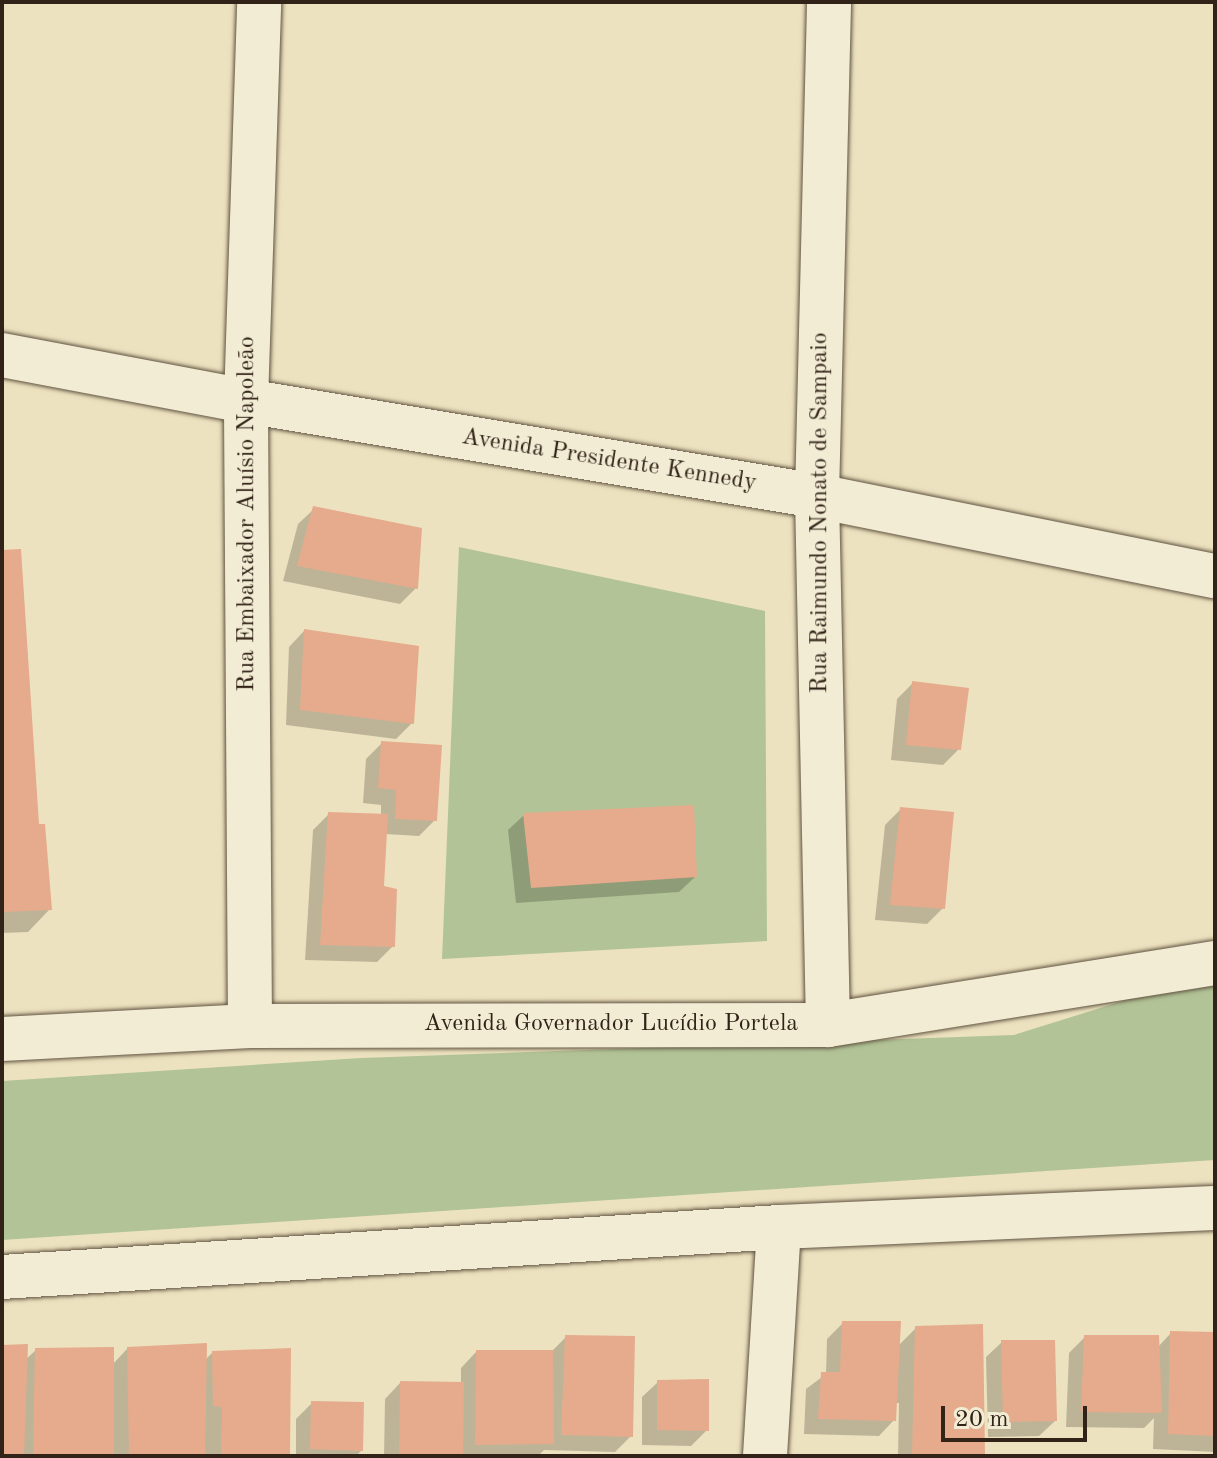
<!DOCTYPE html>
<meta charset="utf-8">
<style>
body{margin:0}
#map{position:relative;width:1217px;height:1458px;overflow:hidden;background:#ede2bf;font-family:"Old Standard TT",serif}
div>[style]{position:absolute}
[style*='--x']{left:calc(var(--x)*1px);top:calc(var(--y)*1px);width:calc(var(--w)*1px);rotate:calc(var(--a)*1deg)}
.green>*{inset:0;background:#b2c497}
.shadow>*{inset:0;background:#0003}
.building>*{inset:0;background:#e5ab8c}
.roads{filter:drop-shadow(0 0 2px #605341) drop-shadow(0 0 2px #605341)}
.street>*{height:44px;margin:-22px;padding:0 22px;transform-origin:22px;border-radius:22px;background:#f3ecd5}
.secondary>*{height:44px;margin:-22px;padding:0 22px;transform-origin:22px;border-radius:22px;background:#f3ecd5}
span{translate:-50% -50%;white-space:nowrap;text-align:center;line-height:1.15;-webkit-text-stroke:8px #f3ecd5;paint-order:stroke}
.street-label{font-size:24px;color:#312317}
.frame{position:absolute;inset:0;border:4px solid #312317;pointer-events:none}
.scale{position:absolute;left:941px;top:1406px;width:146px;height:36px;box-sizing:border-box;border:4px solid #312317;border-top:0;padding-left:10px;font-size:24px;line-height:28px;white-space:nowrap;color:#312317;-webkit-text-stroke:6px #f3ecd5;paint-order:stroke}
</style>
<div id="map">
<div class="green">
<i style="clip-path:polygon(459px 547px,765px 611px,767px 941px,442px 959px)"></i>
<i style="clip-path:polygon(1215px 972px,1215px 1160px,2px 1240px,2px 1081px,361px 1058px,1014px 1035px)"></i>
</div>
<div class="shadow">
<i style="clip-path:polygon(314px 509px,416px 588px,400px 604px,283px 581px,298px 524px)"></i>
<i style="clip-path:polygon(2px 552px,50px 909px,28px 932px,2px 933px)"></i>
<i style="clip-path:polygon(304px 631px,412px 723px,396px 739px,286px 725px,289px 647px)"></i>
<i style="clip-path:polygon(913px 683px,959px 749px,943px 765px,891px 760px,897px 699px)"></i>
<i style="clip-path:polygon(382px 743px,435px 820px,419px 836px,385px 834px,382px 888px,393px 946px,377px 962px,305px 960px,313px 830px,329px 814px,381px 816px,381px 805px,363px 803px,366px 759px)"></i>
<i style="clip-path:polygon(901px 809px,943px 908px,927px 924px,875px 920px,885px 825px)"></i>
<i style="clip-path:polygon(524px 815px,695px 877px,679px 892px,516px 903px,508px 830px)"></i>
<i style="clip-path:polygon(843px 1323px,898px 1346px,916px 1328px,983px 1456px,898px 1456px,899px 1403px,895px 1403px,894px 1420px,879px 1436px,804px 1434px,806px 1389px,826px 1374px,827px 1339px)"></i>
<i style="clip-path:polygon(1171px 1333px,1215px 1334px,1215px 1452px,1153px 1449px,1154px 1418px,1144px 1428px,1066px 1427px,1069px 1353px,1085px 1337px,1157px 1348px)"></i>
<i style="clip-path:polygon(566px 1337px,631px 1436px,615px 1452px,544px 1450px,538px 1456px,384px 1456px,385px 1399px,400px 1383px,461px 1384px,461px 1368px,476px 1352px,551px 1352px)"></i>
<i style="clip-path:polygon(1002px 1342px,1055px 1421px,1039px 1436px,988px 1437px,986px 1357px)"></i>
<i style="clip-path:polygon(2px 1347px,25px 1360px,36px 1350px,112px 1365px,127px 1349px,205px 1360px,212px 1353px,288px 1455px,2px 1456px)"></i>
<i style="clip-path:polygon(658px 1382px,707px 1430px,691px 1446px,642px 1445px,642px 1397px)"></i>
<i style="clip-path:polygon(312px 1403px,361px 1451px,356px 1456px,296px 1456px,296px 1419px)"></i>
</div>
<div class="building">
<i style="clip-path:polygon(313px 506px,422px 528px,418px 589px,297px 566px)"></i>
<i style="clip-path:polygon(21px 549px,39px 824px,45px 824px,52px 910px,2px 912px,2px 550px)"></i>
<i style="clip-path:polygon(304px 629px,419px 646px,414px 724px,300px 710px)"></i>
<i style="clip-path:polygon(912px 681px,969px 688px,961px 750px,906px 745px)"></i>
<i style="clip-path:polygon(381px 741px,442px 745px,437px 821px,395px 819px,396px 790px,378px 788px)"></i>
<i style="clip-path:polygon(694px 805px,697px 877px,531px 888px,523px 813px)"></i>
<i style="clip-path:polygon(900px 807px,954px 812px,945px 909px,890px 905px)"></i>
<i style="clip-path:polygon(328px 812px,388px 814px,384px 886px,397px 889px,395px 947px,320px 945px)"></i>
<i style="clip-path:polygon(842px 1321px,901px 1321px,896px 1421px,818px 1419px,821px 1372px,840px 1372px)"></i>
<i style="clip-path:polygon(983px 1324px,985px 1456px,912px 1456px,915px 1326px)"></i>
<i style="clip-path:polygon(1170px 1331px,1215px 1332px,1215px 1436px,1168px 1434px)"></i>
<i style="clip-path:polygon(565px 1335px,635px 1336px,633px 1437px,561px 1435px)"></i>
<i style="clip-path:polygon(1084px 1335px,1159px 1335px,1162px 1413px,1081px 1412px)"></i>
<i style="clip-path:polygon(1001px 1340px,1055px 1340px,1057px 1421px,1003px 1422px)"></i>
<i style="clip-path:polygon(207px 1343px,205px 1456px,129px 1456px,127px 1347px)"></i>
<i style="clip-path:polygon(28px 1344px,24px 1456px,2px 1456px,2px 1345px)"></i>
<i style="clip-path:polygon(114px 1347px,114px 1456px,33px 1456px,35px 1348px)"></i>
<i style="clip-path:polygon(291px 1348px,290px 1456px,221px 1455px,222px 1407px,213px 1406px,212px 1351px)"></i>
<i style="clip-path:polygon(476px 1350px,553px 1350px,554px 1444px,475px 1445px)"></i>
<i style="clip-path:polygon(709px 1379px,709px 1431px,657px 1430px,657px 1380px)"></i>
<i style="clip-path:polygon(400px 1381px,464px 1382px,463px 1456px,399px 1456px)"></i>
<i style="clip-path:polygon(311px 1401px,364px 1402px,363px 1451px,310px 1449px)"></i>
</div>
<div class="roads">
<div class="street">
<i style="--x:828;--y:1025;--w:529;--a:-91.19"></i>
<i style="--x:817;--y:496;--w:494;--a:-88.6"></i>
<i style="--x:250;--y:1026;--w:625;--a:-90.37"></i>
<i style="--x:246;--y:401;--w:399;--a:-88.1"></i>
<i style="--x:2;--y:1039;--w:248;--a:-3"></i>
<i style="--x:250;--y:1026;--w:578;--a:-0.1"></i>
<i style="--x:828;--y:1025;--w:392;--a:-9.1"></i>
<i style="--x:2;--y:1277;--w:779;--a:-3.68"></i>
<i style="--x:779;--y:1227;--w:436;--a:-2.5"></i>
<i style="--x:765;--y:1456;--w:229;--a:-86.5"></i>
</div>
<div class="secondary">
<i style="--x:2;--y:355;--w:248;--a:10.7"></i>
<i style="--x:246;--y:401;--w:579;--a:9.45"></i>
<i style="--x:817;--y:496;--w:406;--a:11.4"></i>
</div>
</div>
<div class="street-label">
<span style="left:609px;top:461px;rotate:9deg">Avenida Presidente Kennedy</span>
<span style="left:821px;top:513px;rotate:-90deg">Rua Raimundo Nonato de Sampaio</span>
<span style="left:248px;top:514px;rotate:-90deg">Rua Embaixador Aluísio Napoleão</span>
<span style="left:611px;top:1025px">Avenida Governador Lucídio Portela</span>
</div>
<div class="frame"></div>
<div class="scale">20 m</div>
</div>
